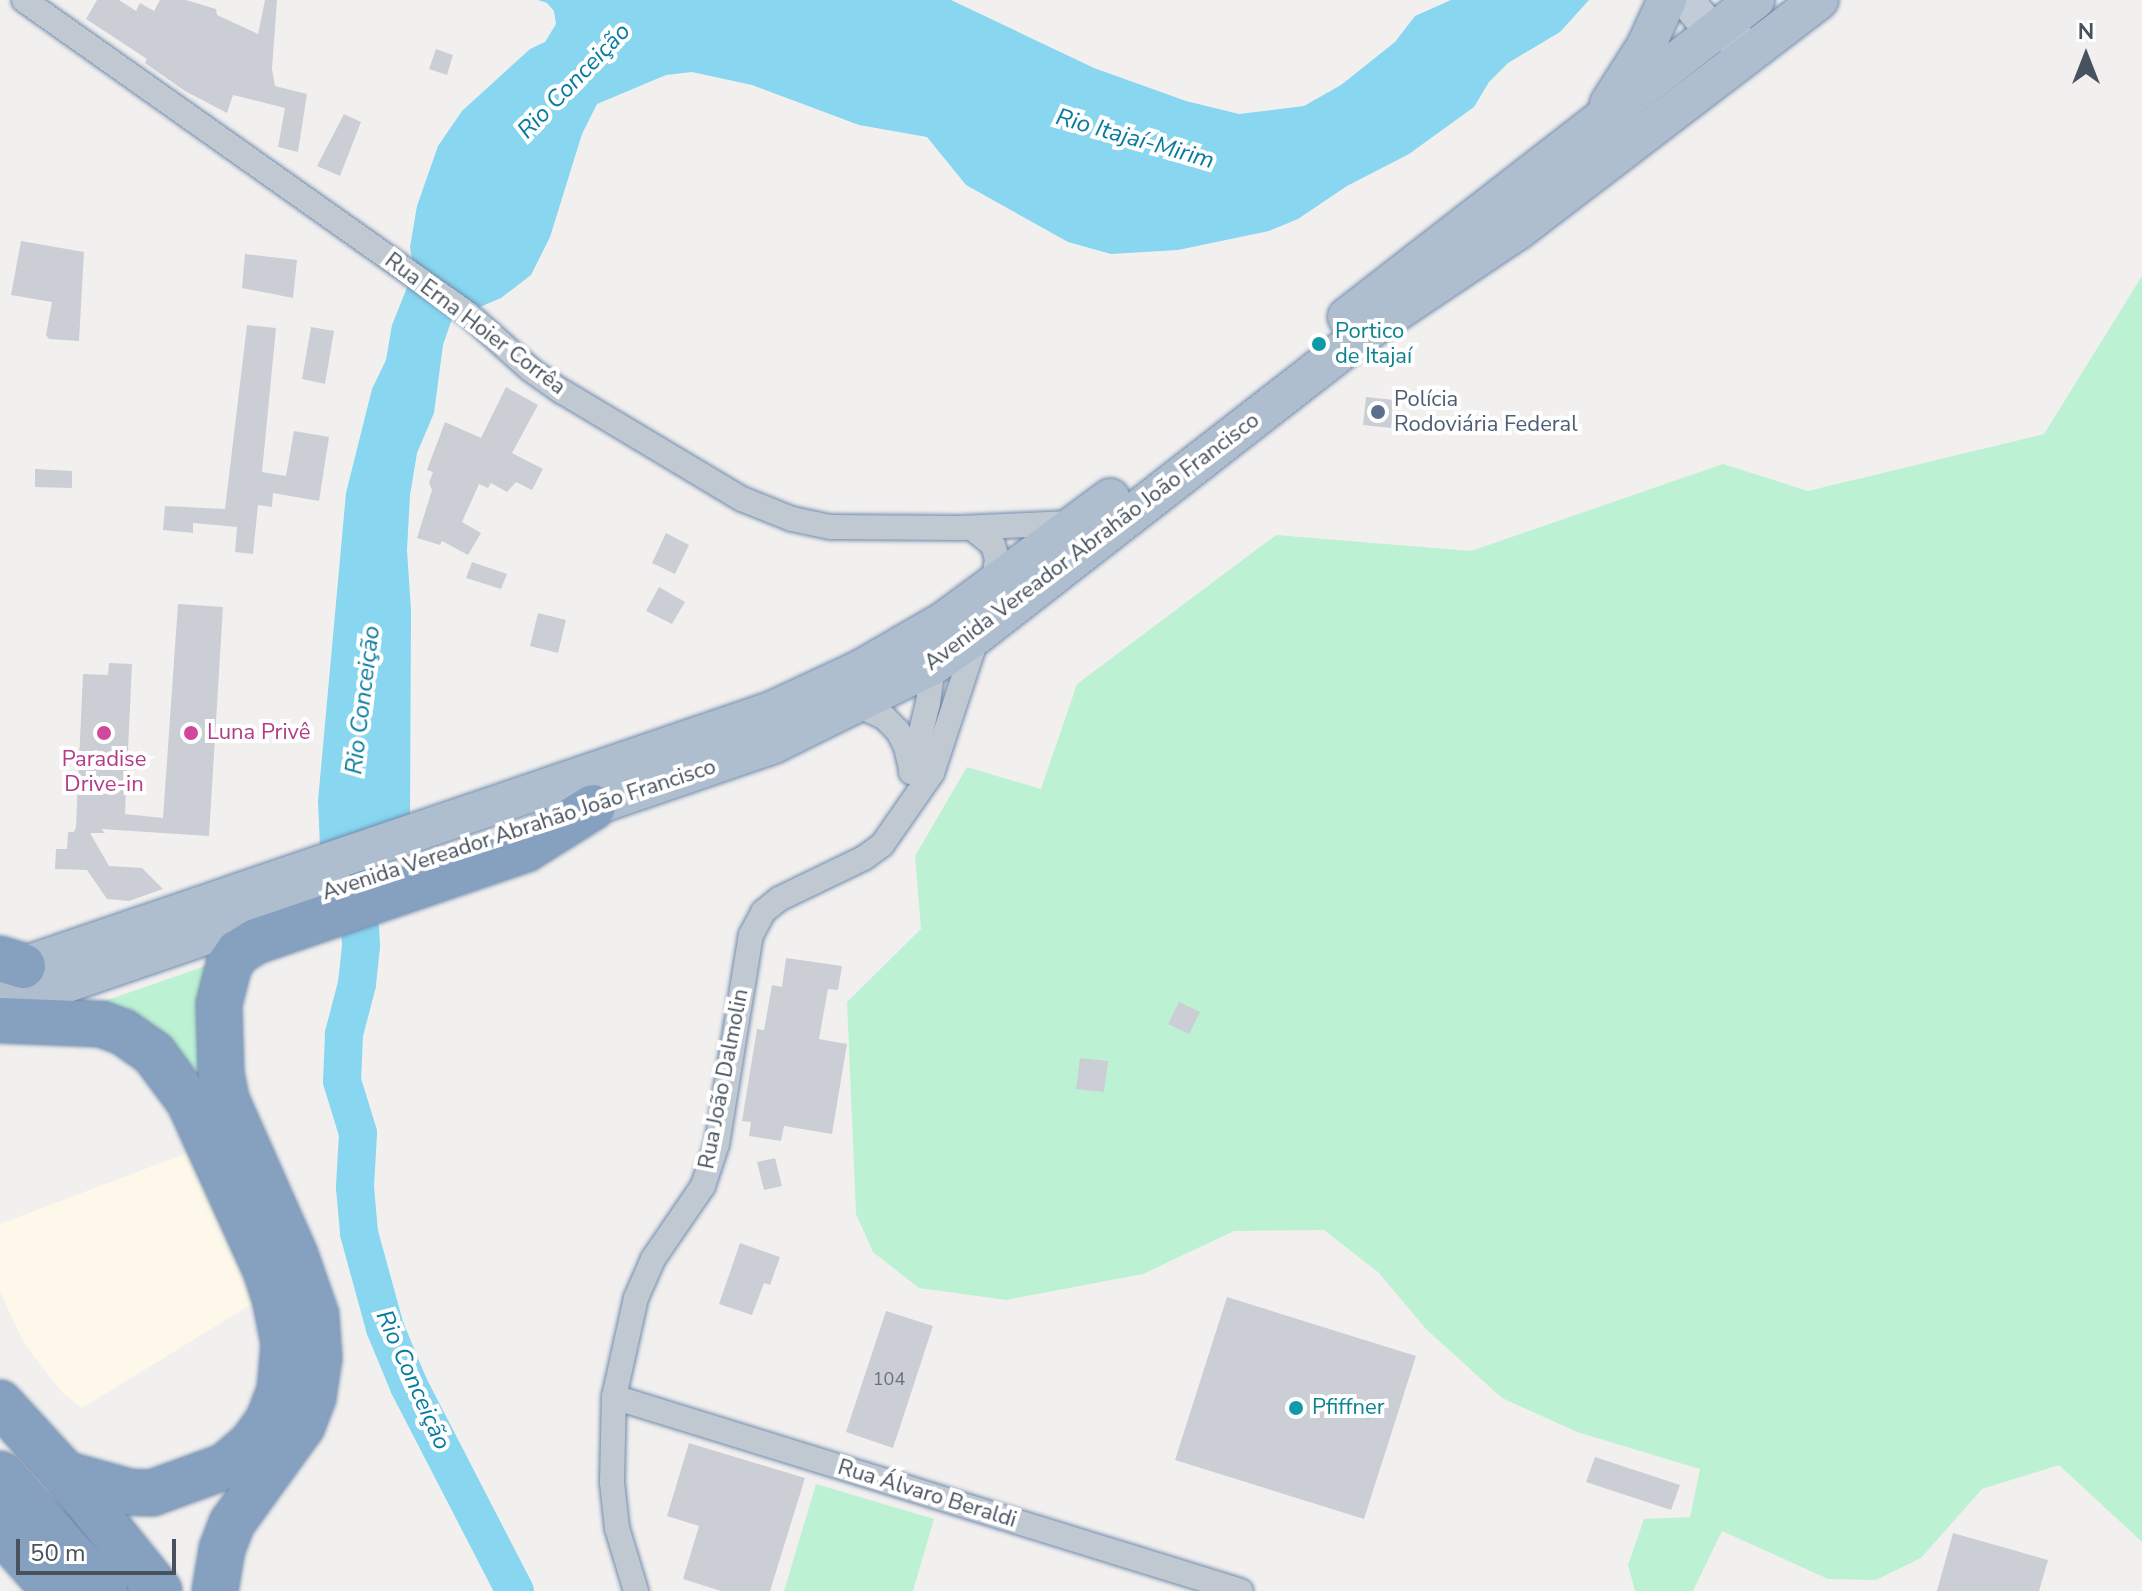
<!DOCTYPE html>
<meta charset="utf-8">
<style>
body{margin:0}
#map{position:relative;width:2142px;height:1591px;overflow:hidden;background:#f2f0ef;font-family:"Nunito Sans",sans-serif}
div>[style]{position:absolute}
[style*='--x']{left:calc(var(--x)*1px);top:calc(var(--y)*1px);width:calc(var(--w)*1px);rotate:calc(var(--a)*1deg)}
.commercial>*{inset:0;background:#fdf8e9}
.green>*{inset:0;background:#bdf1d3}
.water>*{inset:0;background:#88d6ef}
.river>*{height:38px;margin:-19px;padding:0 19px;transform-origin:19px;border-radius:19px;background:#88d6ef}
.building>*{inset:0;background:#cbced5}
.roads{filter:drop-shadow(0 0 2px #718bac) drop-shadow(0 0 2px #718bac)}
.street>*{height:24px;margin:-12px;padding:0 12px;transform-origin:12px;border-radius:12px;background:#c0c9d2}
.secondary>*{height:34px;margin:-17px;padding:0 17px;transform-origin:17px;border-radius:17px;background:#c2ccd9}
.primary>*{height:38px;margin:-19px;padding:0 19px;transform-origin:19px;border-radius:19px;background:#aebecf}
.highway>*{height:44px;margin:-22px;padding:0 22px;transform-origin:22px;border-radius:22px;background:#86a0c0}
.dots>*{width:22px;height:22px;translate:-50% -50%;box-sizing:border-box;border:4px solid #fff;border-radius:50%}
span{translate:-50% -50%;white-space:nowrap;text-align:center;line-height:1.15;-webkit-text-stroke:8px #fff;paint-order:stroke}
.number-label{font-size:18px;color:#68717c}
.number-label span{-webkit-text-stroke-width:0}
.street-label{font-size:22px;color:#47525e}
.culture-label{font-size:22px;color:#0d838f}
.left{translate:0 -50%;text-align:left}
.service-label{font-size:22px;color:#4e5e75}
.hotel-label{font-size:22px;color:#b23c85}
.water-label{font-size:24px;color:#087ba0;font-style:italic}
.north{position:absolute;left:2046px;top:16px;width:80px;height:80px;-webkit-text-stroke:6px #fff;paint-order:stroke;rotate:0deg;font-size:22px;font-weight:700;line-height:32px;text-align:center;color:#47525e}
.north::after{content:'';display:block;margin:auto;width:28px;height:36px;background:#47525e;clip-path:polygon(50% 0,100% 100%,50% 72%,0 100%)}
.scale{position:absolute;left:16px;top:1539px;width:160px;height:36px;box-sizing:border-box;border:4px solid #47525e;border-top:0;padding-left:10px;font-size:24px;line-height:28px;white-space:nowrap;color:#47525e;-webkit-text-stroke:6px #fff;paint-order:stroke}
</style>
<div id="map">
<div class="commercial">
<i style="clip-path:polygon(203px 1147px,258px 1300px,82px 1408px,63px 1393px,41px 1366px,22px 1339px,0 1292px,0 1224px)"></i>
</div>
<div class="green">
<i style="clip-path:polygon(2142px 276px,2142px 1542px,2059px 1465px,1982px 1489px,1921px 1558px,1876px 1580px,1828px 1579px,1722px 1531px,1693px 1591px,1635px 1591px,1628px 1565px,1644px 1519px,1690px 1517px,1700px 1469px,1577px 1432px,1502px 1398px,1426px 1329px,1379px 1273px,1324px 1230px,1234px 1231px,1143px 1274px,1006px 1300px,919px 1288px,873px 1252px,856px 1214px,847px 1002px,921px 929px,915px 856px,967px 767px,1041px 789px,1077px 684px,1276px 535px,1471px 551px,1723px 464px,1808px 491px,2044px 434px)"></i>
<i style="clip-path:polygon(220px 961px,211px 1098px,196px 1070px,160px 1036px,96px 1004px)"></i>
<i style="clip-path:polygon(816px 1484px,934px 1519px,913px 1591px,784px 1591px)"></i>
</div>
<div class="water">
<i style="clip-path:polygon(538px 0,951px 0,1094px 68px,1186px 101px,1239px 114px,1304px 106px,1341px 85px,1395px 42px,1415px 16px,1451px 0,1589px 0,1560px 32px,1508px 63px,1489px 82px,1474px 107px,1409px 154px,1347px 186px,1298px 219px,1269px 231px,1178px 250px,1111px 254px,1068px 242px,966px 185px,927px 137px,859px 125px,752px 85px,692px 72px,666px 75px,597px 104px,582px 134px,550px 237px,531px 275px,501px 298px,452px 319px,443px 345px,434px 413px,417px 453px,410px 495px,407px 550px,411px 610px,410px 819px,320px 847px,318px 801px,346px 493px,372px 389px,386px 360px,392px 325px,414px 270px,410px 247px,417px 206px,438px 146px,462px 111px,530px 49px,545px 42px,556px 24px,554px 11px,547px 3px)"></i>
</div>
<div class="river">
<i style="--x:354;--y:820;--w:126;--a:86.8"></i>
<i style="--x:361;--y:946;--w:38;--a:96"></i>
<i style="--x:357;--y:984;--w:52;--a:104.6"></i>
<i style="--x:344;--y:1034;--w:47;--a:92.4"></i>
<i style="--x:342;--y:1081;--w:54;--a:72.9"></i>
<i style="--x:358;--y:1133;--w:54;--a:93.2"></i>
<i style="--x:355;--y:1187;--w:46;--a:85"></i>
<i style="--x:359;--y:1233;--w:98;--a:74.7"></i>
<i style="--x:385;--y:1328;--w:63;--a:67.5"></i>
<i style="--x:409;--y:1386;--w:231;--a:62.7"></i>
</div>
<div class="building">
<i style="clip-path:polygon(97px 0,119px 0,136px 11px,140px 3px,154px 11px,160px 0,186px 0,216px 9px,217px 15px,258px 34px,265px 0,277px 0,272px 69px,275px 86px,307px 94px,298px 152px,278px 147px,285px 108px,233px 95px,227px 113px,185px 91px,145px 63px,147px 59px,86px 19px)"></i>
<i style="clip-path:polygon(436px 49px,453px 55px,447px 75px,429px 69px)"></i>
<i style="clip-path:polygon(344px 114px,361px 122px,340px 176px,317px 166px)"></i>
<i style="clip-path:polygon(21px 241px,84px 252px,79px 341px,49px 339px,46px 335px,52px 302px,11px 295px)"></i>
<i style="clip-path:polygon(245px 254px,297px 260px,293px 298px,242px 288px)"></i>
<i style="clip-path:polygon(247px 325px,276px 328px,262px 472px,286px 476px,294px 431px,329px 437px,319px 501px,273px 493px,272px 507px,258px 505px,253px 554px,235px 552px,237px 527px,193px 523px,193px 533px,163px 530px,165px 506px,225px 509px)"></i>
<i style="clip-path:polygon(311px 327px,334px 331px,325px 384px,302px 379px)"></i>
<i style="clip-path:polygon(506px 387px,538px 405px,512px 453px,543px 469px,532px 490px,516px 482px,507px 492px,491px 483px,488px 488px,479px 484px,462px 522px,481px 533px,468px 555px,442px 541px,440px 545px,417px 538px,432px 490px,429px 483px,433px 472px,427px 470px,445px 422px,481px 438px)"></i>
<i style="clip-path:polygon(1366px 397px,1394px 400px,1391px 428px,1363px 425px)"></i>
<i style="clip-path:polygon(35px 469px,72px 471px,72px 488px,35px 487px)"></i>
<i style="clip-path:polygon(666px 533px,689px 545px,675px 574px,652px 563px)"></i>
<i style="clip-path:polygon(472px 562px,507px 574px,501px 589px,466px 578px)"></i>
<i style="clip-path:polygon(659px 587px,685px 602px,672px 624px,646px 611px)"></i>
<i style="clip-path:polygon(178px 604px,223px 607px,209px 836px,101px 829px,105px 833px,90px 833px,109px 866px,142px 868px,163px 889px,129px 901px,107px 899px,87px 870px,55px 869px,56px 849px,67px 849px,68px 832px,74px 832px,76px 827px,83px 674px,108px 675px,109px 663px,132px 664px,125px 814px,163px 818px)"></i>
<i style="clip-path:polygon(538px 613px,566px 620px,558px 653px,530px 646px)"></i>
<i style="clip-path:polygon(786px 958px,842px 966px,838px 990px,828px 989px,819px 1039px,847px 1044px,832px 1134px,784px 1126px,781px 1141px,749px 1136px,751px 1122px,742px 1121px,757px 1029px,764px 1030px,772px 985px,782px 987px)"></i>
<i style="clip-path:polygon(1179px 1002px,1200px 1012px,1189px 1034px,1168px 1024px)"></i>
<i style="clip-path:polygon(1080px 1058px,1108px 1061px,1104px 1092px,1076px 1089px)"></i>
<i style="clip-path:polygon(775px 1158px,782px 1186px,764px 1190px,757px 1162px)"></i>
<i style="clip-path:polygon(740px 1243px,780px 1257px,770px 1285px,764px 1283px,752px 1315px,719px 1304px)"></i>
<i style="clip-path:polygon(1227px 1297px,1416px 1356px,1364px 1519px,1175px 1460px)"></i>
<i style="clip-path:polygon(886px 1311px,933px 1326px,893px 1448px,846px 1432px)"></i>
<i style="clip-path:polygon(689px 1443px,805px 1478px,770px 1591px,721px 1591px,683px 1579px,699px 1526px,667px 1516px)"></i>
<i style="clip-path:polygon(1595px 1457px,1680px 1485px,1671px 1510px,1586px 1482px)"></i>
<i style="clip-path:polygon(1953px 1533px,2048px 1560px,2039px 1591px,1937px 1591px)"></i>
</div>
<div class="roads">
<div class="street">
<i style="--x:24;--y:0;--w:544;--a:35.27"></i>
<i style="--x:468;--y:314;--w:84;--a:41.6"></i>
<i style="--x:531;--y:370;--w:39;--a:35"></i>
<i style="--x:563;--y:392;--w:209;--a:30.9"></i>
<i style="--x:742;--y:499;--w:54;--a:21.8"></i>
<i style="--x:792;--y:519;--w:40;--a:12"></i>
<i style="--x:831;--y:527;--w:129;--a:0.4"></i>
<i style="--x:960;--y:528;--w:111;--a:-2.6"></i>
<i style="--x:972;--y:528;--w:27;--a:39"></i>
<i style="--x:993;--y:545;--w:15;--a:74"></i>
<i style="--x:997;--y:559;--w:28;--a:98"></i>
<i style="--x:858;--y:705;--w:29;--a:25"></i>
<i style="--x:884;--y:717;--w:20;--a:45"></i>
<i style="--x:898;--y:731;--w:18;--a:63"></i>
<i style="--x:906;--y:747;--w:23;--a:77"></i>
<i style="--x:911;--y:772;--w:71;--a:-76.2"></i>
<i style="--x:928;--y:703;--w:46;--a:-82.6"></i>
<i style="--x:614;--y:1397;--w:656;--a:17.19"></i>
<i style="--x:636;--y:1591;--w:66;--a:-106.8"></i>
<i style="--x:617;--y:1528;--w:46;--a:-96.2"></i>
<i style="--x:612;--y:1482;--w:85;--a:-88.7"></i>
<i style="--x:614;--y:1397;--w:101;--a:-77.5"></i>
<i style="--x:636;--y:1298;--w:43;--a:-66.4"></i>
<i style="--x:653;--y:1259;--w:88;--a:-55.6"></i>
<i style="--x:703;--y:1186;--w:44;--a:-71.6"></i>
<i style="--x:717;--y:1144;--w:212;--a:-80.8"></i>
<i style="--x:751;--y:935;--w:26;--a:-62"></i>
<i style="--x:763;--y:912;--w:21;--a:-39"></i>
<i style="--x:779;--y:899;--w:94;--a:-25.8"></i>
<i style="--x:864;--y:858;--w:22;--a:-36"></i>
<i style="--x:882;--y:845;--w:88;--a:-55.2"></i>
<i style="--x:932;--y:773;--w:146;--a:-71.7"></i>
</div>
<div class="secondary">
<i style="--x:1686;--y:0;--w:34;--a:50"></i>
<i style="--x:1708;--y:26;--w:33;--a:25"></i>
</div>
<div class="primary">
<i style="--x:1609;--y:104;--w:69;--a:-57.5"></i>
<i style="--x:1646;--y:46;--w:51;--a:-65.5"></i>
<i style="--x:1347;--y:317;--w:517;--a:-37.85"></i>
<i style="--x:564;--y:816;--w:222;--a:-18.9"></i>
<i style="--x:774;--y:744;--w:176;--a:-26.3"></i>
<i style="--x:932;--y:666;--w:56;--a:-34.8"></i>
<i style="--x:978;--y:634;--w:483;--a:-37.9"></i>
<i style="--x:1359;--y:337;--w:190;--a:-33.9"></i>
<i style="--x:1517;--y:231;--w:380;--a:-37.4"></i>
<i style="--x:0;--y:974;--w:815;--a:-18.84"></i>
<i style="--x:771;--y:711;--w:99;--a:-25"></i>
<i style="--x:861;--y:669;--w:96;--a:-30"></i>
<i style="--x:944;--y:621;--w:207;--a:-36.5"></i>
<i style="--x:0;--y:1006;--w:357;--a:-18.9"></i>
</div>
<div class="highway">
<i style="--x:0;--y:959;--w:24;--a:17"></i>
<i style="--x:0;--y:1020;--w:101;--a:2.3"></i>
<i style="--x:101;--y:1024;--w:23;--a:20"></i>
<i style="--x:123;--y:1032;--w:38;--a:35"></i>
<i style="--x:154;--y:1054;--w:59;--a:53.3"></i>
<i style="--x:189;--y:1101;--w:187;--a:65.6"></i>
<i style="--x:266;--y:1271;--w:28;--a:72"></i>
<i style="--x:275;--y:1298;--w:47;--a:78.9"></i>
<i style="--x:284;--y:1344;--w:46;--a:95"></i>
<i style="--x:280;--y:1390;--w:33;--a:111"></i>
<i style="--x:268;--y:1421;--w:29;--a:126"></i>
<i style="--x:251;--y:1444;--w:33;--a:139"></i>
<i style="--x:226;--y:1466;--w:79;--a:160"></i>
<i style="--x:152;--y:1493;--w:23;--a:-178"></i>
<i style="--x:129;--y:1492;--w:66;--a:-164.3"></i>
<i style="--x:0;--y:1403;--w:96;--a:47.5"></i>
<i style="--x:65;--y:1474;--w:150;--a:51.2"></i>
<i style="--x:0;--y:1474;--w:157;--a:48.1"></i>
<i style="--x:0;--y:1529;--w:83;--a:48.4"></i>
<i style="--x:215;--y:1591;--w:43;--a:-80.5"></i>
<i style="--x:222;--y:1549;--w:28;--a:-69"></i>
<i style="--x:232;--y:1523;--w:120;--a:-54.2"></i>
<i style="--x:302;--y:1426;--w:30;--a:-69"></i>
<i style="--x:313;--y:1398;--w:40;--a:-81.5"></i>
<i style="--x:319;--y:1358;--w:43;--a:-94"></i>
<i style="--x:316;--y:1315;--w:64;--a:-109.3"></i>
<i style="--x:295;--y:1255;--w:171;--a:-113.9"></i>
<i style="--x:226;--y:1099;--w:26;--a:-101"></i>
<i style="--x:221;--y:1073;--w:69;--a:-91.7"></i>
<i style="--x:219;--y:1004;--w:40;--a:-75.6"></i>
<i style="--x:229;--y:965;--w:16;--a:-55"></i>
<i style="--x:238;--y:952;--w:21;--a:-31"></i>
<i style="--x:256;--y:941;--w:285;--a:-18.8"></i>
<i style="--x:526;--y:849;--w:79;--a:-32.1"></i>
</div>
</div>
<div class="dots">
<i style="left:1319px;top:344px;background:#0f9aa8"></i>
<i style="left:1378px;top:412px;background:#5c6f8a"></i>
<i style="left:104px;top:733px;background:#d1479c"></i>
<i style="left:191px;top:733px;background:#d1479c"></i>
<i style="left:1296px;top:1408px;background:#0f9aa8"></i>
</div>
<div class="number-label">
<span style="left:889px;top:1379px">104</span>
</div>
<div class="street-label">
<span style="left:475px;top:324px;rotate:37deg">Rua Erna Hoier Corrêa</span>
<span style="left:1092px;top:542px;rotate:-37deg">Avenida Vereador Abrahão João Francisco</span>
<span style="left:519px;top:830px;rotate:-18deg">Avenida Vereador Abrahão João Francisco</span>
<span style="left:724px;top:1079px;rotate:-79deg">Rua João Dalmolin</span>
<span style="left:927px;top:1494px;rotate:17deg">Rua Álvaro Beraldi</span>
</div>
<div class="culture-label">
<span class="left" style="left:1335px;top:344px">Portico<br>de Itajaí</span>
<span class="left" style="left:1312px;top:1408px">Pfiffner</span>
</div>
<div class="service-label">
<span class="left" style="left:1394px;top:412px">Polícia<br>Rodoviária Federal</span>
</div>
<div class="hotel-label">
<span class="left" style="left:207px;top:733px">Luna Privê</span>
<span style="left:104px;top:772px">Paradise<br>Drive-in</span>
</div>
<div class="water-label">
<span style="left:574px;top:81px;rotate:-46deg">Rio Conceição</span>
<span style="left:1135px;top:139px;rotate:16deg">Rio Itajaí-Mirim</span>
<span style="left:363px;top:700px;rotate:-83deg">Rio Conceição</span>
<span style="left:413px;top:1380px;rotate:66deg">Rio Conceição</span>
</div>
<div class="north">N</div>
<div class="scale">50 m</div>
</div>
